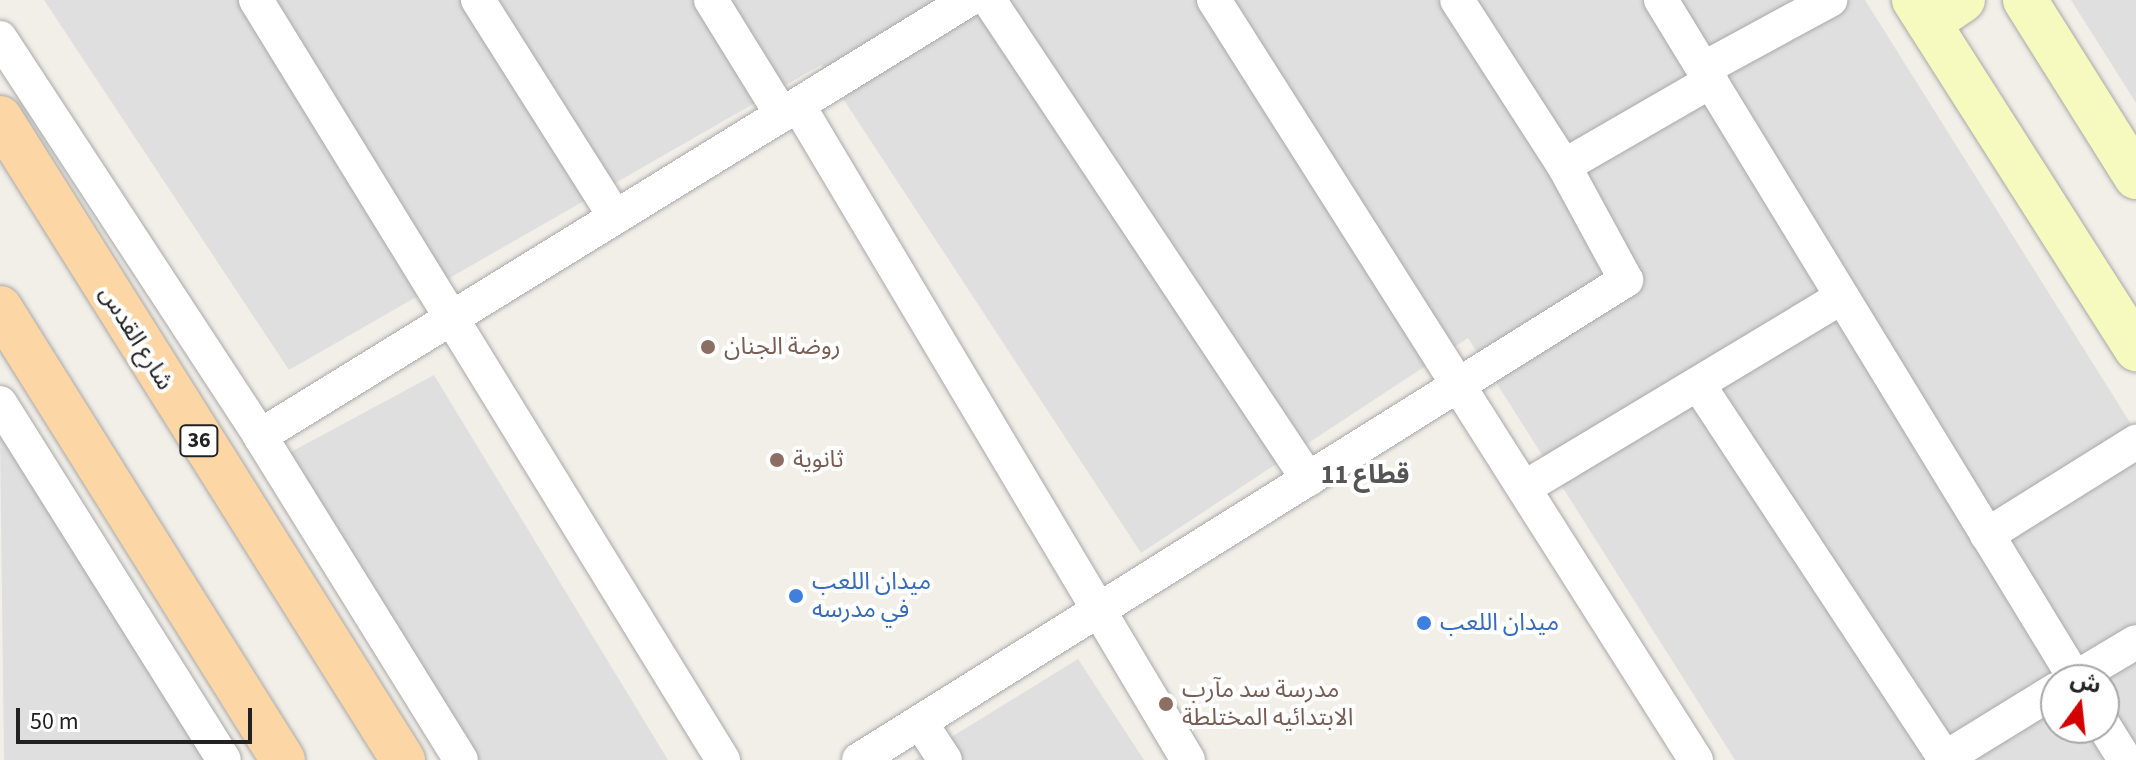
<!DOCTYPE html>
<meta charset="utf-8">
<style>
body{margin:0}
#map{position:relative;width:2136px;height:760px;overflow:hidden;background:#f2efe9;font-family:"Source Sans 3","Noto Sans Arabic",sans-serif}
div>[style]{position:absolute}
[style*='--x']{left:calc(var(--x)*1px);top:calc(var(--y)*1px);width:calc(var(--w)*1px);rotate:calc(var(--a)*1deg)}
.residential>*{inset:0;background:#e0dfdf}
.roads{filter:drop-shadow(0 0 2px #a9a9a9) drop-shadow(0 0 2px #a9a9a9)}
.street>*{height:34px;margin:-17px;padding:0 17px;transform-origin:17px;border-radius:17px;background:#fff}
.secondary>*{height:44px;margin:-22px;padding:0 22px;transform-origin:22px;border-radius:22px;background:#f7fabf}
.primary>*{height:44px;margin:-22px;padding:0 22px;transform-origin:22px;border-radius:22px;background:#fcd6a4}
.dots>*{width:22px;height:22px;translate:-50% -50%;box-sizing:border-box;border:4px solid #fff;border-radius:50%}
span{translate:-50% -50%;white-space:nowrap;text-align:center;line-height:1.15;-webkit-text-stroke:8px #fff;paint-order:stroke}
.shield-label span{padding:2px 6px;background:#fff;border:2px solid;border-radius:6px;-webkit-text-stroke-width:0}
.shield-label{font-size:22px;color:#222;font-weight:700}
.street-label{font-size:24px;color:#222}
.education-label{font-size:24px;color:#785e54}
.left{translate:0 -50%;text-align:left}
.shop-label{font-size:24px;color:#366cbe}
.neighbourhood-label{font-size:26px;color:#555;font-weight:700}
.north{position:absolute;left:2040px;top:664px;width:80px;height:80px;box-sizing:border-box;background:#fff;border:2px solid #a7a7a7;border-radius:50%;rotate:15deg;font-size:22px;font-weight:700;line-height:32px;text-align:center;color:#222}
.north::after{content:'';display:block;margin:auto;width:28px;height:36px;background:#d40000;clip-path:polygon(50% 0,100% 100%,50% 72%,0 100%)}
.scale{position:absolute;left:16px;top:708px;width:236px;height:36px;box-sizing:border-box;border:4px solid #222;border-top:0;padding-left:10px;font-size:24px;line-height:28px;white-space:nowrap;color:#222;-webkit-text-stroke:6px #fff;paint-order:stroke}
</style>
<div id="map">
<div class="residential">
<i style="clip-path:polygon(evenodd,44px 0,1865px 0,2136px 432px,2136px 760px,1735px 760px,1468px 338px,1141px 553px,821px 65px,289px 370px,44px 0,2056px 680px,2104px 680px,2104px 728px,2056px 728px,2056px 680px)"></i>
<i style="clip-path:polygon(2071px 0,2136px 0,2136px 103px)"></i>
<i style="clip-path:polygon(434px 375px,668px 760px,477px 760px,289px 453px)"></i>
<i style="clip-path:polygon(0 434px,205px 760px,4px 760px)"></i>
<i style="clip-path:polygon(1078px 659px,1144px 760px,914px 760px)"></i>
</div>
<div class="roads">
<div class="street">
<i style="--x:256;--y:0;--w:892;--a:58.43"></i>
<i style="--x:478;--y:0;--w:257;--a:57.7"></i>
<i style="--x:711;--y:0;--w:135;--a:58.3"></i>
<i style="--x:989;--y:0;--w:576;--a:56.34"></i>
<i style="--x:1214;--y:0;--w:900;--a:57.62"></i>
<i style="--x:1661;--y:0;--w:797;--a:58.6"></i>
<i style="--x:0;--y:38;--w:475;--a:56.8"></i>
<i style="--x:260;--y:436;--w:381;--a:58.2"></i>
<i style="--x:1703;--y:69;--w:145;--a:-28.5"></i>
<i style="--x:798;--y:105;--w:762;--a:59.23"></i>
<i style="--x:1564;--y:166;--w:170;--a:-30"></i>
<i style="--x:1700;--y:387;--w:447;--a:56.6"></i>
<i style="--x:0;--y:403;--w:421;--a:57.9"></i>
<i style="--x:260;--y:436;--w:831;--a:-31.63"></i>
<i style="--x:1524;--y:488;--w:371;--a:-31"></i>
<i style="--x:1987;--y:535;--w:176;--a:-32"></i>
<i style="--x:2072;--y:680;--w:74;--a:-30.7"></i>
<i style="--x:920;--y:722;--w:45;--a:56.7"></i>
<i style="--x:2104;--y:726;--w:40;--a:58"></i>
<i style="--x:859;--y:760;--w:905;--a:-32.04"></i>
<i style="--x:1626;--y:280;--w:130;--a:-118.5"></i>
<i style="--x:1564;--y:166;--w:197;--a:-122.8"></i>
<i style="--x:1942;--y:760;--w:134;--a:-31.6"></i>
</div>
<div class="secondary">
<i style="--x:1914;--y:0;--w:414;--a:57.5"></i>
<i style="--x:2025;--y:0;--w:209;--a:57.9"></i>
<i style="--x:1929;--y:23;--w:41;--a:-34.1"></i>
</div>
<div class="primary">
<i style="--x:0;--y:118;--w:758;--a:57.88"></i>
<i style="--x:0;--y:308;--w:533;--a:57.95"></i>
</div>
</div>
<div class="dots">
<i style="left:708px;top:347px;background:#8d6e63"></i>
<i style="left:777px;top:460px;background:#8d6e63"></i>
<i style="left:796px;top:596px;background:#3f7fe0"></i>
<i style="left:1424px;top:623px;background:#3f7fe0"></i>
<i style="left:1166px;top:704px;background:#8d6e63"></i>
</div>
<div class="shield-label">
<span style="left:199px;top:441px">36</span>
</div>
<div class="street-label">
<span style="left:136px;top:338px;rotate:58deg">شارع القدس</span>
</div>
<div class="education-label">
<span class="left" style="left:724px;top:347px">روضة الجنان</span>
<span class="left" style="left:793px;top:460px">ثانوية</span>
<span class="left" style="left:1182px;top:704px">مدرسة سد مآرب<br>الابتدائيه المختلطة</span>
</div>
<div class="shop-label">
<span class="left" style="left:812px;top:596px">ميدان اللعب<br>في مدرسه</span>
<span class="left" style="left:1440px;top:623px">ميدان اللعب</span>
</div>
<div class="neighbourhood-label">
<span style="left:1365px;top:475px">قطاع 11</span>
</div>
<div class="north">ش</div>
<div class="scale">50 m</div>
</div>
